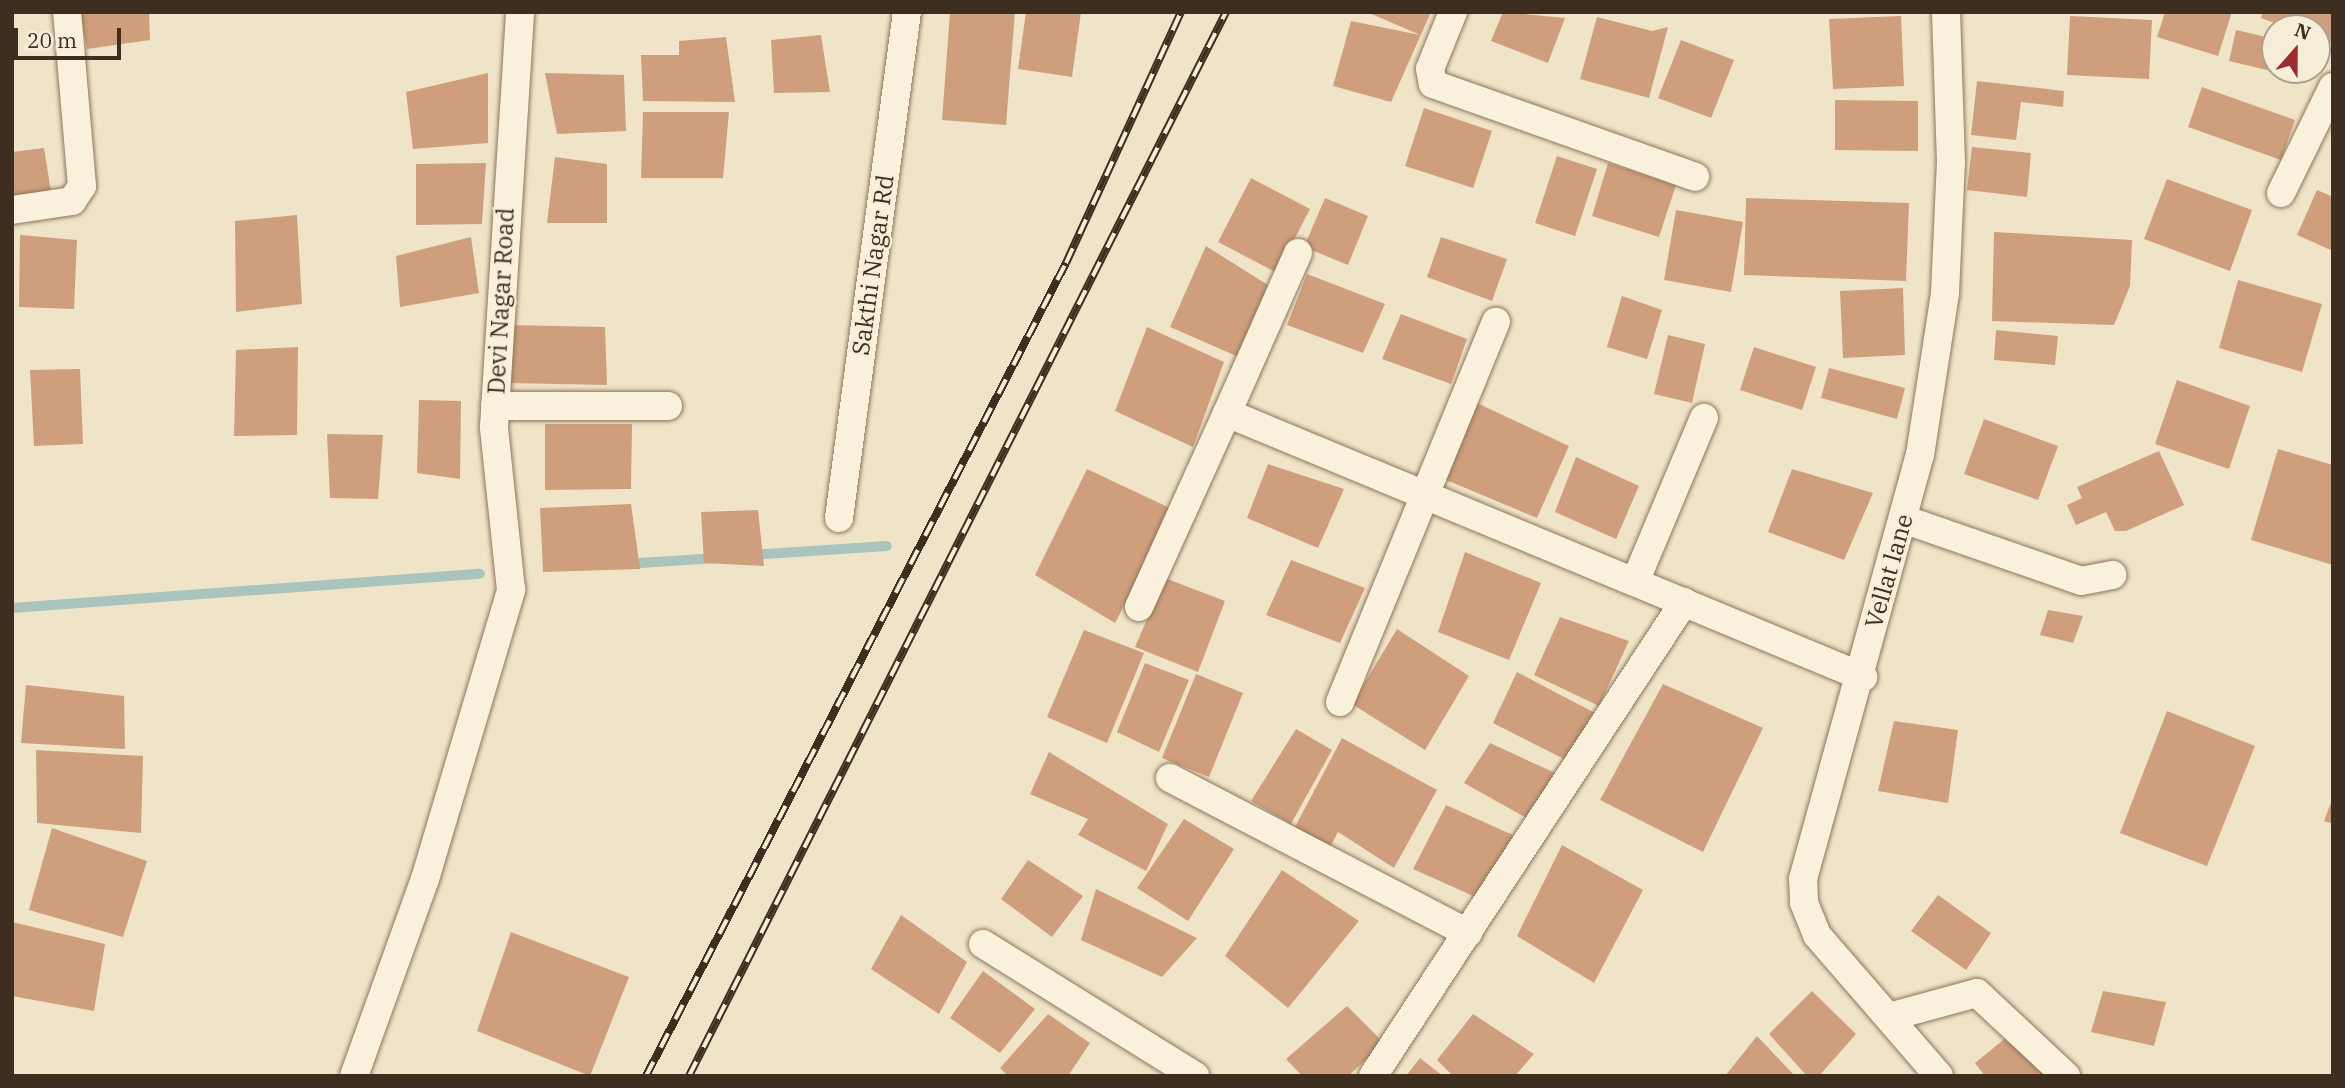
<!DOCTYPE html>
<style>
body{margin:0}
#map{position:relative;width:2345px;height:1088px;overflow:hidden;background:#f0e4c8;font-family:"IBM Plex Serif",serif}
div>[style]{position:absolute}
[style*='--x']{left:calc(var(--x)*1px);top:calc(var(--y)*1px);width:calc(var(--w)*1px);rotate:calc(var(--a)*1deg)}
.stream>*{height:10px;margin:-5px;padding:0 5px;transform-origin:5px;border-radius:5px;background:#a9c4bc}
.building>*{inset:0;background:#cf9f7d}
.roads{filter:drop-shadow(0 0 2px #8d765c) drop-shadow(0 0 2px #8d765c)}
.minor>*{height:28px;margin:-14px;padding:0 14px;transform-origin:14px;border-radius:14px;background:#faf1dc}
.rail>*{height:8px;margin-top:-4px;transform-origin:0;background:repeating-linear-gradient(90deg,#f7eed8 0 16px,#3d2e20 0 32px);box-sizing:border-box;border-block:2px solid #3d2e20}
span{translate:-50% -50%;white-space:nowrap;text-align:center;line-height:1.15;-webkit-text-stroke:5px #f7eed8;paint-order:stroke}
.street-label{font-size:24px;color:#3d2e20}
.frame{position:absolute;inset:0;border:14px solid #3d2e20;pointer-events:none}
.north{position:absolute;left:2261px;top:14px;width:70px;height:70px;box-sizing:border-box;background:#f7eed8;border:2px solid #ada18e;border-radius:50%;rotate:21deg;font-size:19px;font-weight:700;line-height:28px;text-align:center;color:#3d2e20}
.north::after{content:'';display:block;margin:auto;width:24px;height:32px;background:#9e2a2b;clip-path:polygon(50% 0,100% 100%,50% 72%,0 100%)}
.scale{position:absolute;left:14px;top:28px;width:107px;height:32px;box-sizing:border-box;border:4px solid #3d2e20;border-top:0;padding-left:9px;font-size:21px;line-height:24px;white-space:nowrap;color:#3d2e20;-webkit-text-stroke:5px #f7eed8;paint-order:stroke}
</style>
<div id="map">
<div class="stream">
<i style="--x:750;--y:555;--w:137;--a:-3.8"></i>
<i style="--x:625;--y:564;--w:92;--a:-3.7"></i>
<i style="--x:12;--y:608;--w:469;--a:-4.2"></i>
</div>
<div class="building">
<i style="clip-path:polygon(80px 12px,149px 12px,150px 40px,87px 49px)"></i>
<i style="clip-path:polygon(950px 12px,1015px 12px,1006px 125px,942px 120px)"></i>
<i style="clip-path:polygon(1026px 12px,1081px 12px,1072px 77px,1018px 69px)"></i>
<i style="clip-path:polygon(1367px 12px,1431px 12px,1391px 102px,1333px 86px,1351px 21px,1420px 35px)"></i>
<i style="clip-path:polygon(1503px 12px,1565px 18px,1548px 63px,1491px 41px)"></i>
<i style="clip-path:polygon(2165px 12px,2232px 12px,2218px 56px,2157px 37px)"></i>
<i style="clip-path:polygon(2263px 12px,2333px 12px,2333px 44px,2317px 39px,2317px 28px,2288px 28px,2261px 18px)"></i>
<i style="clip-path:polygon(1901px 16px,1904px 86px,1833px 89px,1829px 19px)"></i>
<i style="clip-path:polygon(2070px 16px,2152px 20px,2149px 79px,2067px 75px)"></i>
<i style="clip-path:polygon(1597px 17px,1652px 31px,1668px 27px,1649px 98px,1580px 79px)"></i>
<i style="clip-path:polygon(2236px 30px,2275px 39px,2275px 70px,2299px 70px,2297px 77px,2229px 61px)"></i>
<i style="clip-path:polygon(821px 35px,830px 92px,774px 93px,771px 40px)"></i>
<i style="clip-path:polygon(726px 37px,735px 102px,643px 101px,641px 55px,679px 55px,679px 41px)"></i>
<i style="clip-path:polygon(1681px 40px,1734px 60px,1711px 118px,1658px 98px)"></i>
<i style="clip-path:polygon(488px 73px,488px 143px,413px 149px,406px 92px)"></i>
<i style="clip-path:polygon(545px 73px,624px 75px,626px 131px,557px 134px)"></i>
<i style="clip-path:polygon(1977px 81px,2064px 91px,2063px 107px,2021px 102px,2016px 140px,1971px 135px)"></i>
<i style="clip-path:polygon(2202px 87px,2295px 120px,2281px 160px,2188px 127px)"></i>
<i style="clip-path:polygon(1835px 100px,1918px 101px,1918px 151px,1835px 150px)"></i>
<i style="clip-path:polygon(1424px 108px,1492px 131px,1473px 188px,1405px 166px)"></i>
<i style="clip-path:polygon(643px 112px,729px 112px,723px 178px,641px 178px)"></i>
<i style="clip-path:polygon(1972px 147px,2031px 153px,2027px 197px,1967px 190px)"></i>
<i style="clip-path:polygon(44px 148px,51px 192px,12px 195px,12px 152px)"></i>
<i style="clip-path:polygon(1557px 156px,1597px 169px,1575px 236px,1535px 223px)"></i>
<i style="clip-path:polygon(555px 157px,607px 164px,607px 223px,547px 223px)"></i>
<i style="clip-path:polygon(486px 163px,482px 224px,416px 225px,416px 164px)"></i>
<i style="clip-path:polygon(1608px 163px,1676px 185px,1659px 237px,1592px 216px)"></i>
<i style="clip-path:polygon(1251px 178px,1310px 209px,1277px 273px,1218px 242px)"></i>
<i style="clip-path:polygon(2167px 179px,2252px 210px,2230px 271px,2144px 239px)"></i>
<i style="clip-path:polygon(2317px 190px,2333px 197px,2333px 251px,2297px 235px)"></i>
<i style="clip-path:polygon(1325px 198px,1368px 216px,1348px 265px,1304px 247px)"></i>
<i style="clip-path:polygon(1746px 198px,1909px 203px,1906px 281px,1744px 275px)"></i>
<i style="clip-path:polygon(1676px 210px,1743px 222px,1731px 292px,1664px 280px)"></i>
<i style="clip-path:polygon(297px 215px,302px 304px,236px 312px,235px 221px)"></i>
<i style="clip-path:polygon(1994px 232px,2132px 240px,2130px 286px,2114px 325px,1992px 321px)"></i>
<i style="clip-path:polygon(20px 235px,77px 240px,74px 309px,19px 307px)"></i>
<i style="clip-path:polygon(471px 237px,479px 293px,400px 307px,396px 256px)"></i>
<i style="clip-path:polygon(1441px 237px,1507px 259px,1492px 301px,1427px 277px)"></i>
<i style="clip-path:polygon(1206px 246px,1271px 287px,1241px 358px,1170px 327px)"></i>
<i style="clip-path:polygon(1307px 274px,1385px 304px,1363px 353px,1287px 325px)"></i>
<i style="clip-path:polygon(2238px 280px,2322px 304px,2302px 372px,2219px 348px)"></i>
<i style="clip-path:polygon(1903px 288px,1905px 355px,1843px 358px,1840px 291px)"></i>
<i style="clip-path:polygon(1622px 296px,1662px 310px,1647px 359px,1607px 347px)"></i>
<i style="clip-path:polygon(1401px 314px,1467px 339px,1451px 384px,1382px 359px)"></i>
<i style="clip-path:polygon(509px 325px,605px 327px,607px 385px,506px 383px)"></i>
<i style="clip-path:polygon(1147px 327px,1224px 362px,1193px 447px,1115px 411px)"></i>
<i style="clip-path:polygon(1996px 330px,2058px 336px,2055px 365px,1994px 360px)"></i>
<i style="clip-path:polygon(1668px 335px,1705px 344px,1692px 403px,1654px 394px)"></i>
<i style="clip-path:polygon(298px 347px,297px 435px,234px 436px,236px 350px)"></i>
<i style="clip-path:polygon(1754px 347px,1816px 367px,1802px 410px,1740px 390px)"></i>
<i style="clip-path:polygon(1829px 368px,1905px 388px,1897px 419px,1821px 398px)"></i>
<i style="clip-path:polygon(80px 369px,83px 444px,34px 446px,30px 370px)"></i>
<i style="clip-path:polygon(2177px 380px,2250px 406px,2229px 469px,2155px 444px)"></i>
<i style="clip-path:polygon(419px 400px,461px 401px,460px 479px,417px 473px)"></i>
<i style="clip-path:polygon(1477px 403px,1569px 446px,1537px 518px,1444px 479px)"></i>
<i style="clip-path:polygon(1984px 419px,2058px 446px,2038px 500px,1964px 474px)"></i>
<i style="clip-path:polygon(545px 424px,632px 424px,631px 489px,545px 490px)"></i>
<i style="clip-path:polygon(327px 434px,383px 435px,378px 499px,330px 498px)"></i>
<i style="clip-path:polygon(2278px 449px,2333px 465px,2333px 565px,2251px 540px)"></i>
<i style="clip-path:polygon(2159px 451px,2184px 505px,2126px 531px,2115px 531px,2106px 512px,2076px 525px,2067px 505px,2082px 498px,2077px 487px)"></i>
<i style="clip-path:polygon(1576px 457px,1639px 486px,1616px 539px,1555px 512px)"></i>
<i style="clip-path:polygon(1268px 464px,1344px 489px,1318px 548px,1247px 518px)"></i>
<i style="clip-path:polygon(1087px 469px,1174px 510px,1115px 623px,1035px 575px)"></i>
<i style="clip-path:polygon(1792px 469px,1873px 493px,1844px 560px,1768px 532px)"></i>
<i style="clip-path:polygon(631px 504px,640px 569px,543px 572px,540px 508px)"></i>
<i style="clip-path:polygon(758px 510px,764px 566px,704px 563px,701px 512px)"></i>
<i style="clip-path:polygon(1465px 552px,1541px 583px,1509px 660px,1438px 632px)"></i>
<i style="clip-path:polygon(1291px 560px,1365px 588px,1340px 643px,1266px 615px)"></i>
<i style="clip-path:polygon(1165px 578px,1225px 601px,1198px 672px,1135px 647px)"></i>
<i style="clip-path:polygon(2048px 610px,2083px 616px,2073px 643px,2040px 635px)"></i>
<i style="clip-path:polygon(1560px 617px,1629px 641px,1599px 706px,1534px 675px)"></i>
<i style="clip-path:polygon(1397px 629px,1469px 676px,1425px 750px,1352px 704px)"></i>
<i style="clip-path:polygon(1084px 630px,1144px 653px,1107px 743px,1047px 717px)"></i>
<i style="clip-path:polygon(1145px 663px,1189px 680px,1159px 752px,1117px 732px)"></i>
<i style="clip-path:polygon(1517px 672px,1595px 713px,1574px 764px,1493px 723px)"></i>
<i style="clip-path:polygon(1196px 674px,1243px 693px,1209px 777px,1162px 758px)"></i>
<i style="clip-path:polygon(1663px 684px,1763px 728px,1703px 852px,1600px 800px)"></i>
<i style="clip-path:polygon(26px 685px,124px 696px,125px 749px,21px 743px)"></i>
<i style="clip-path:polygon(2167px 711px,2255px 746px,2207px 866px,2120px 833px)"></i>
<i style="clip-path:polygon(1894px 721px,1958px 730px,1948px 803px,1878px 791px)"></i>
<i style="clip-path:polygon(1296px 729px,1332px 750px,1291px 824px,1251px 801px)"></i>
<i style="clip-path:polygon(1342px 738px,1437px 790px,1394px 868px,1338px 832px,1330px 847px,1295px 827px)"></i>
<i style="clip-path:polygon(1490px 743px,1555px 773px,1532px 821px,1464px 783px)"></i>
<i style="clip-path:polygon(36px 750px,143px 756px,141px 833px,37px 823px)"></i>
<i style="clip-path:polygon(1049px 752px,1168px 824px,1146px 871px,1078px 835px,1088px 819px,1030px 794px)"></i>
<i style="clip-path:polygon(2333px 797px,2333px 824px,2324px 821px)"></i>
<i style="clip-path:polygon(1446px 805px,1515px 836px,1480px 899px,1413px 869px)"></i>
<i style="clip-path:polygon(1184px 819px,1234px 849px,1188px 921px,1137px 888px)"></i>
<i style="clip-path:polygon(52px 828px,147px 861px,123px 937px,29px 910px)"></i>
<i style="clip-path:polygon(1562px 845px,1643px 890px,1594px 983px,1517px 936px)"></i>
<i style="clip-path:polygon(1028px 860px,1083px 896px,1052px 937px,1001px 899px)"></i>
<i style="clip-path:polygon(1282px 870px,1359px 921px,1288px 1008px,1225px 956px)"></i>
<i style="clip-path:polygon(1096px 889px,1197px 938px,1162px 977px,1081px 940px)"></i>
<i style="clip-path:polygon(1938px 895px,1991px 933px,1966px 970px,1911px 931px)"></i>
<i style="clip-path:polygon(901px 915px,967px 962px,939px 1014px,871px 969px)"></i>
<i style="clip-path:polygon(12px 922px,105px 944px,94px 1011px,12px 996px)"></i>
<i style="clip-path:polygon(511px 932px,629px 977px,590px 1076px,477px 1031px)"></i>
<i style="clip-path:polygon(983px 971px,1035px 1009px,1000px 1053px,950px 1018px)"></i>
<i style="clip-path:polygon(1812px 991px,1856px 1034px,1819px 1076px,1807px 1076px,1769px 1034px)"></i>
<i style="clip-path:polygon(2103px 991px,2166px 1002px,2154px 1046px,2091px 1032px)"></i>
<i style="clip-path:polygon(1347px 1006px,1384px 1043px,1348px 1076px,1302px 1076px,1286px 1059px)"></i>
<i style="clip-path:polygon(1048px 1014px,1090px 1043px,1068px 1076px,1008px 1076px,1000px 1068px)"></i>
<i style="clip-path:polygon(1473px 1014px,1534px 1054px,1515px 1076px,1453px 1076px,1437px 1060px)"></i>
<i style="clip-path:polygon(2013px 1032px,2050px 1076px,1985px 1076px,1975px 1063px)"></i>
<i style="clip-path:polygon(1757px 1036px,1795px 1076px,1725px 1076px)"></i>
<i style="clip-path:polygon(1420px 1058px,1443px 1076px,1406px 1076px)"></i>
</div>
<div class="roads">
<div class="minor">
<i style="--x:1453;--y:12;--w:61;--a:112"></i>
<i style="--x:1430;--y:69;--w:15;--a:79"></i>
<i style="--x:1433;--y:84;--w:278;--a:19.5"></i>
<i style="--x:2281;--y:193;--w:118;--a:-63.9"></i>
<i style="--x:12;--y:210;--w:61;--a:-8.5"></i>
<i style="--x:72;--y:201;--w:18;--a:-56"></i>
<i style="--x:82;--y:186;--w:175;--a:-94.9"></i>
<i style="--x:1298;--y:253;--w:175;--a:113.9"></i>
<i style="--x:1227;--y:413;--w:689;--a:22.54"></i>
<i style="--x:495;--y:406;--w:173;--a:0"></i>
<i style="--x:839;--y:518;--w:511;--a:-82.35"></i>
<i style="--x:1903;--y:519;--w:188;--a:19.2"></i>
<i style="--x:2081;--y:581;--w:32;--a:-11"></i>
<i style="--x:1635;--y:582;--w:178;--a:-67.2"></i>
<i style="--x:1139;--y:607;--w:213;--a:-65.6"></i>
<i style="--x:1340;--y:702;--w:411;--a:-67.7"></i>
<i style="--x:1170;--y:778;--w:336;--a:27.5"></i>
<i style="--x:983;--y:944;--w:250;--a:31.9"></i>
<i style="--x:1889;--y:1017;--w:91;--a:-15.3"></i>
<i style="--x:1977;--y:993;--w:122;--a:43"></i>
<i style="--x:354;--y:1076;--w:209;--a:-70.2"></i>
<i style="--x:425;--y:879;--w:302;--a:-73.4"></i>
<i style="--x:511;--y:590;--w:164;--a:-96"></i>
<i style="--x:494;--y:427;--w:416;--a:-86.4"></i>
<i style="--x:1373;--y:1076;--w:567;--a:-56.73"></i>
<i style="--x:1939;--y:1076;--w:186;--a:-130.9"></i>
<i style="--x:1817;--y:935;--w:35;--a:-112"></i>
<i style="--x:1804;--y:902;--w:23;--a:-92"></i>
<i style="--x:1803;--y:879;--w:440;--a:-74.6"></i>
<i style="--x:1920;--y:455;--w:164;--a:-81.2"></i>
<i style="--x:1945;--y:293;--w:130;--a:-87.4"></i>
<i style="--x:1951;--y:163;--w:151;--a:-91.9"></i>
</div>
</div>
<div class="rail">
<i style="--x:646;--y:1076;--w:915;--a:-62.68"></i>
<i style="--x:1066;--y:263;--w:276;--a:-65.4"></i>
<i style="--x:689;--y:1076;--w:1192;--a:-63.22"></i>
</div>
<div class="street-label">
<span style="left:873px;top:265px;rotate:-82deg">Sakthi Nagar Rd</span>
<span style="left:501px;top:301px;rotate:-87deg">Devi Nagar Road</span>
<span style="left:1889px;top:571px;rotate:-74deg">Vellat lane</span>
</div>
<div class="frame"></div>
<div class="north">N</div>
<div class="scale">20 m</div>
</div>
